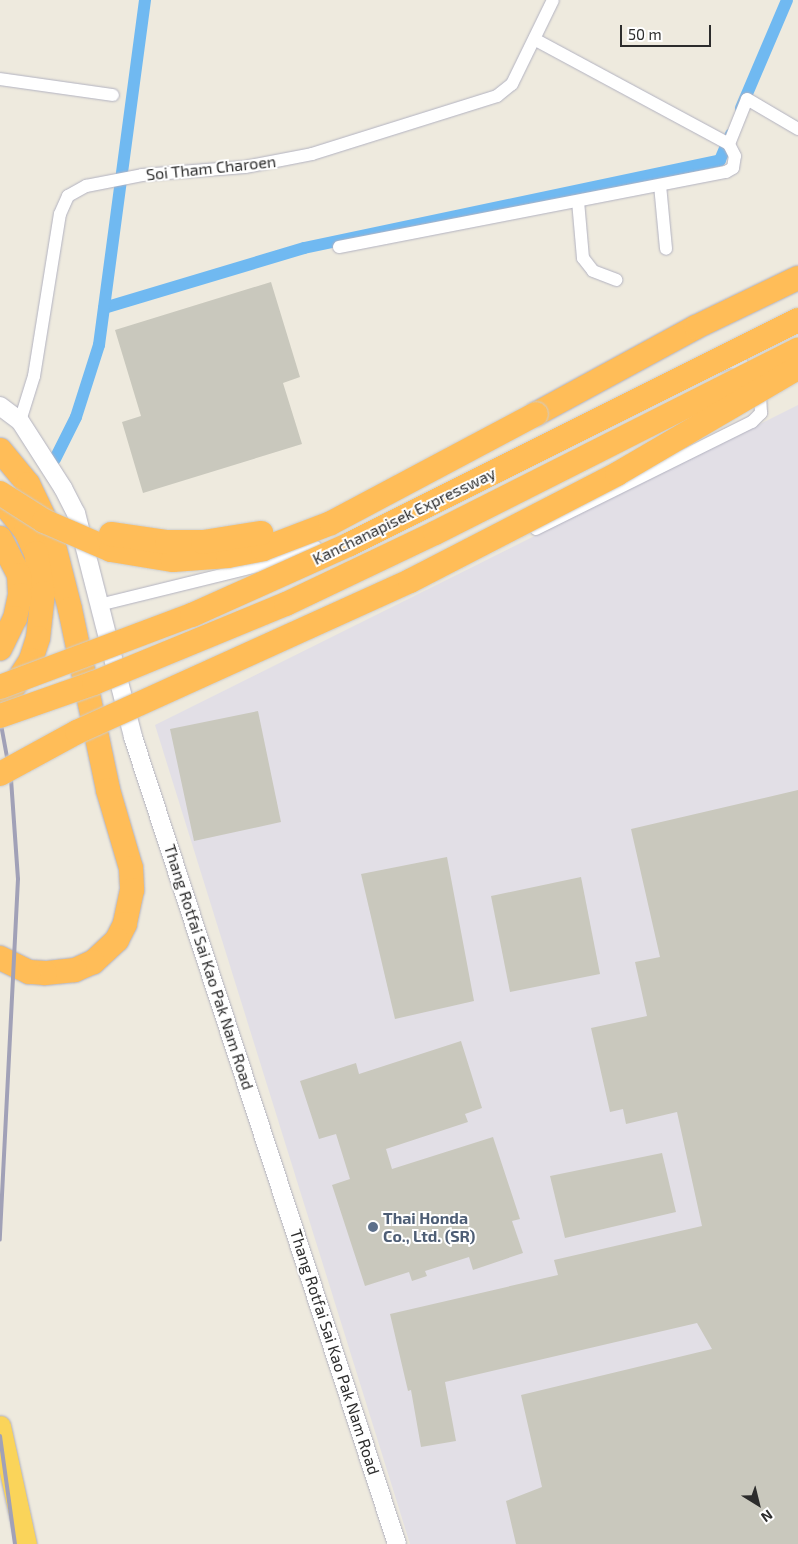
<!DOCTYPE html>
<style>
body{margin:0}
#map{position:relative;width:798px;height:1544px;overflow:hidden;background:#eeeade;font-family:"Exo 2",sans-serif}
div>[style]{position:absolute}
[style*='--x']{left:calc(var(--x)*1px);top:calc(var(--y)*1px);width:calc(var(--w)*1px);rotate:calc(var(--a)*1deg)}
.industrial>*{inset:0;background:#e2dfe6}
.canal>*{height:12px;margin:-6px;padding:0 6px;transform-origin:6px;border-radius:6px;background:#70b9f1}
.building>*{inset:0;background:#c9c8bd}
.roads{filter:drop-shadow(0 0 1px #b2b2c0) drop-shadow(0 0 1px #b2b2c0)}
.minor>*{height:12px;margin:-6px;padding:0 6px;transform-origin:6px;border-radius:6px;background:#fff}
.secondary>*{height:18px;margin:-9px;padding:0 9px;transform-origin:9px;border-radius:9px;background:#fff}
.trunk>*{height:21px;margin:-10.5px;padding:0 10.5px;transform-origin:10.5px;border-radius:10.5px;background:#fad45a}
.motorway>*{height:24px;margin:-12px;padding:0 12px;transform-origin:12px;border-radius:12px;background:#ffbd58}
.rail>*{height:4px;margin:-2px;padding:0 2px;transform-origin:2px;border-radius:2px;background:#a1a1b7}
.bridges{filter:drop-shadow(0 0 1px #ccc) drop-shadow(0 0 1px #ccc)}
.motorway-bridge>*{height:24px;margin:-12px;padding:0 12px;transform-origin:12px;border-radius:12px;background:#ffbd58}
.dots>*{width:14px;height:14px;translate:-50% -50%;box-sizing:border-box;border:2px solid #fff;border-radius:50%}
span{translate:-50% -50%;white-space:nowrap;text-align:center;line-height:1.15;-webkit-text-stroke:4px #fff;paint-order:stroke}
.street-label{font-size:16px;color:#2c2c2c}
.service-label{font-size:16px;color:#4e5e75;font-weight:700}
.left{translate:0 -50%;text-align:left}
.north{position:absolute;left:733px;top:1479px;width:50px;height:50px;-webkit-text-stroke:4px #fff;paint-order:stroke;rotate:144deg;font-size:14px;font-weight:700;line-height:20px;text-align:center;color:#2c2c2c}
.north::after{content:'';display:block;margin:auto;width:18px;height:22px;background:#2c2c2c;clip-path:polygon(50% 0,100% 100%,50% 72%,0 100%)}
.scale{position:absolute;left:620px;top:25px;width:91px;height:22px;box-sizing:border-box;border:2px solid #2c2c2c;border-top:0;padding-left:6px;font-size:15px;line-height:18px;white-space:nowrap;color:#2c2c2c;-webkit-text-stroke:4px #fff;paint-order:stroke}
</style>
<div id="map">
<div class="industrial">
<i style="clip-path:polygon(798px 405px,798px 1544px,410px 1544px,155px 725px)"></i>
</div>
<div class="canal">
<i style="--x:741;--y:108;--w:117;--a:-66.9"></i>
<i style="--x:104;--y:308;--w:209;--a:-16.7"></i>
<i style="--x:304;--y:248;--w:425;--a:-11.9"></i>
<i style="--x:720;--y:160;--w:28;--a:-67"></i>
<i style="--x:55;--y:459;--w:47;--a:-63.4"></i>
<i style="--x:76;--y:417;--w:76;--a:-72.3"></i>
<i style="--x:99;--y:345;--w:348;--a:-82.4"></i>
</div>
<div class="building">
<i style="clip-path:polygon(271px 282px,300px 377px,283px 383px,302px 444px,143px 493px,122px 422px,141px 416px,115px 330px)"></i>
<i style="clip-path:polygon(258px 711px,281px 822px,194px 841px,170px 729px)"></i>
<i style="clip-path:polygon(798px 790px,798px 1544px,516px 1544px,506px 1501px,542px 1487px,521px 1395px,712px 1349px,697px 1323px,445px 1382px,456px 1441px,421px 1447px,411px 1390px,408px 1391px,390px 1314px,558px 1275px,554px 1260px,702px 1226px,677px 1112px,626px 1124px,623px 1109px,610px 1112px,591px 1028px,647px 1016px,635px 962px,660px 957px,631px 829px)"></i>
<i style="clip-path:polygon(447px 857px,474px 1001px,395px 1019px,361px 874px)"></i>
<i style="clip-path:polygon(581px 877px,600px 974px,510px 992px,491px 896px)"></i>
<i style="clip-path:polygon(461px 1041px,482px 1108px,465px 1114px,468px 1122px,386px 1149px,392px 1169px,493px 1137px,520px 1219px,512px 1221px,523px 1253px,473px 1270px,469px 1257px,425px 1271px,427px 1276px,412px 1281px,409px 1272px,365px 1286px,332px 1185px,350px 1179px,336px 1134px,319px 1139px,300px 1081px,356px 1063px,359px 1074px)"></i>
<i style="clip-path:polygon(662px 1153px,676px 1212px,565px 1238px,550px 1176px)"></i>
</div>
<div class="roads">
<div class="minor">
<i style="--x:0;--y:79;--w:114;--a:8.1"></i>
<i style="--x:729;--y:144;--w:48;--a:-68.2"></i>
<i style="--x:747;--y:99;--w:59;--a:30.5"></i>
<i style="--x:660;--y:185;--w:64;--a:84.6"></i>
<i style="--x:578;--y:201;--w:57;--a:85"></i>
<i style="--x:583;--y:258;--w:16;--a:52"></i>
<i style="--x:593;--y:271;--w:25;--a:21"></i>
<i style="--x:339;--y:247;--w:394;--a:-11"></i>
<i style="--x:726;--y:172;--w:8;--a:-30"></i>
<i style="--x:733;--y:168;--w:12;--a:-81"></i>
<i style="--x:735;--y:156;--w:13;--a:-117"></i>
<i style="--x:729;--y:144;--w:221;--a:-151.7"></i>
<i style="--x:20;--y:421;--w:47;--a:-72.7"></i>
<i style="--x:34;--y:376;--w:164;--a:-80.9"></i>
<i style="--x:60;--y:214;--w:20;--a:-66"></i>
<i style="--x:68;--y:196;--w:21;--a:-29"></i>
<i style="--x:86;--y:186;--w:57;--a:-11.1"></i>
<i style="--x:142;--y:175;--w:103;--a:-4.4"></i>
<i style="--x:245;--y:167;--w:68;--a:-11"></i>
<i style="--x:312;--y:154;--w:194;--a:-17.4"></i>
<i style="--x:497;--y:96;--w:19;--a:-39"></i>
<i style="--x:512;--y:84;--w:93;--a:-64"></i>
<i style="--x:536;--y:529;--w:241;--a:-26.4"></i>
<i style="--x:752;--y:422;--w:13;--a:-45"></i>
<i style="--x:761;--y:413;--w:22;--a:-93"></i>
<i style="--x:760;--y:391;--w:32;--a:-124"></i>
<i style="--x:742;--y:364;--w:12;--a:-171"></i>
<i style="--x:730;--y:362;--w:9;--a:159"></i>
<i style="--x:99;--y:605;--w:193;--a:-13.8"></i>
<i style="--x:286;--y:559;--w:32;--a:-22"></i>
</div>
<div class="secondary">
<i style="--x:0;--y:406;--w:25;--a:37"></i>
<i style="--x:20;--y:421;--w:80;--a:57.3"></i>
<i style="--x:63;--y:488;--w:28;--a:63"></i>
<i style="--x:76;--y:513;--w:231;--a:75.7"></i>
<i style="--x:133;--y:737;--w:849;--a:71.89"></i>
</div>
<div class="trunk">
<i style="--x:0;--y:1426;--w:121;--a:77.6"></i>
</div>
<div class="motorway">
<i style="--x:536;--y:414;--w:182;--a:-28.5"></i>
<i style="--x:696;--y:327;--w:113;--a:-25.7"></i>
<i style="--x:0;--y:450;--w:44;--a:50.5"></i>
<i style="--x:28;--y:484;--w:51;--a:64.4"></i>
<i style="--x:50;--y:530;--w:81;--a:75.8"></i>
<i style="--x:70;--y:609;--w:185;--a:78.1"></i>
<i style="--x:108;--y:790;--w:81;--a:73.6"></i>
<i style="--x:131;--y:868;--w:22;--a:87"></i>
<i style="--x:132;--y:890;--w:35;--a:102"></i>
<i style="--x:125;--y:924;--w:18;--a:117"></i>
<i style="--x:117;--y:940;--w:33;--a:137"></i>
<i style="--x:93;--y:962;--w:20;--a:156"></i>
<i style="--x:75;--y:970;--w:30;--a:174"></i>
<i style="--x:45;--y:973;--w:16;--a:-176"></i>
<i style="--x:29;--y:972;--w:32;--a:-154"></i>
<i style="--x:0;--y:499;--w:41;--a:50.9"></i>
<i style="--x:26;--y:531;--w:24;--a:66"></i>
<i style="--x:36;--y:553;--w:41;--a:80.1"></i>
<i style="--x:43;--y:593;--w:45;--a:96.3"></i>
<i style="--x:38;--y:638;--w:23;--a:108"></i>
<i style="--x:31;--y:660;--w:57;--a:122.9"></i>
<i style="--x:0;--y:538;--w:42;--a:62.8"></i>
<i style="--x:19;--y:575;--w:20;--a:87"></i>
<i style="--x:20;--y:595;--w:24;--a:102"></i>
<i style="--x:15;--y:618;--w:34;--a:116"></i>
</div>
</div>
<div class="rail">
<i style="--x:0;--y:719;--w:61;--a:79.6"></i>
<i style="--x:11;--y:779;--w:100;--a:86"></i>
<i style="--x:18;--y:879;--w:361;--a:92.9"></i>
<i style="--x:0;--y:1436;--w:109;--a:82.1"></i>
</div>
<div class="bridges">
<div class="motorway-bridge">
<i style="--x:0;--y:493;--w:52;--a:32.5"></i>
<i style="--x:44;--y:521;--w:73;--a:23.4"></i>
<i style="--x:111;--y:550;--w:63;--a:9.2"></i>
<i style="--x:173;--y:560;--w:55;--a:-4.2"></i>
<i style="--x:228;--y:556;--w:36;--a:-11"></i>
<i style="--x:263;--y:549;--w:73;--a:-20.9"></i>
<i style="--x:331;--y:523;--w:232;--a:-28"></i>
<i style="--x:111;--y:534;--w:57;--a:8.1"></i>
<i style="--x:167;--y:542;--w:36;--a:0"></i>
<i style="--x:203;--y:542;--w:59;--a:-8.8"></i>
<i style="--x:0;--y:687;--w:205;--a:-20.6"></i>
<i style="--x:192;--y:615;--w:173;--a:-24.2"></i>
<i style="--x:350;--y:544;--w:501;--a:-26.57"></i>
<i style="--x:0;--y:716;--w:100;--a:-19.3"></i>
<i style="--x:94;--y:683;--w:208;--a:-22.4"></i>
<i style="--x:286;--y:604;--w:165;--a:-25.5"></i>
<i style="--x:435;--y:533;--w:407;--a:-26.8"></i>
<i style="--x:0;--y:774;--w:88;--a:-28.6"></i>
<i style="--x:77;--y:732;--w:366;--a:-24.4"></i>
<i style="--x:410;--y:581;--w:233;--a:-27.3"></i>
<i style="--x:617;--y:474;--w:210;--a:-30.4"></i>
</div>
</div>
<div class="dots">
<i style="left:373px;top:1227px;background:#5c6f8a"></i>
</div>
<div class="street-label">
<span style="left:211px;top:168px;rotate:-6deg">Soi Tham Charoen</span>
<span style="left:404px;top:516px;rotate:-26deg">Kanchanapisek Expressway</span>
<span style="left:209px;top:967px;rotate:72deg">Thang Rotfai Sai Kao Pak Nam Road</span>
<span style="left:335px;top:1352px;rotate:72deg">Thang Rotfai Sai Kao Pak Nam Road</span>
</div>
<div class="service-label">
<span class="left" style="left:383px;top:1227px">Thai Honda<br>Co., Ltd. (SR)</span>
</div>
<div class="north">N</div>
<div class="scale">50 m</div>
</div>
